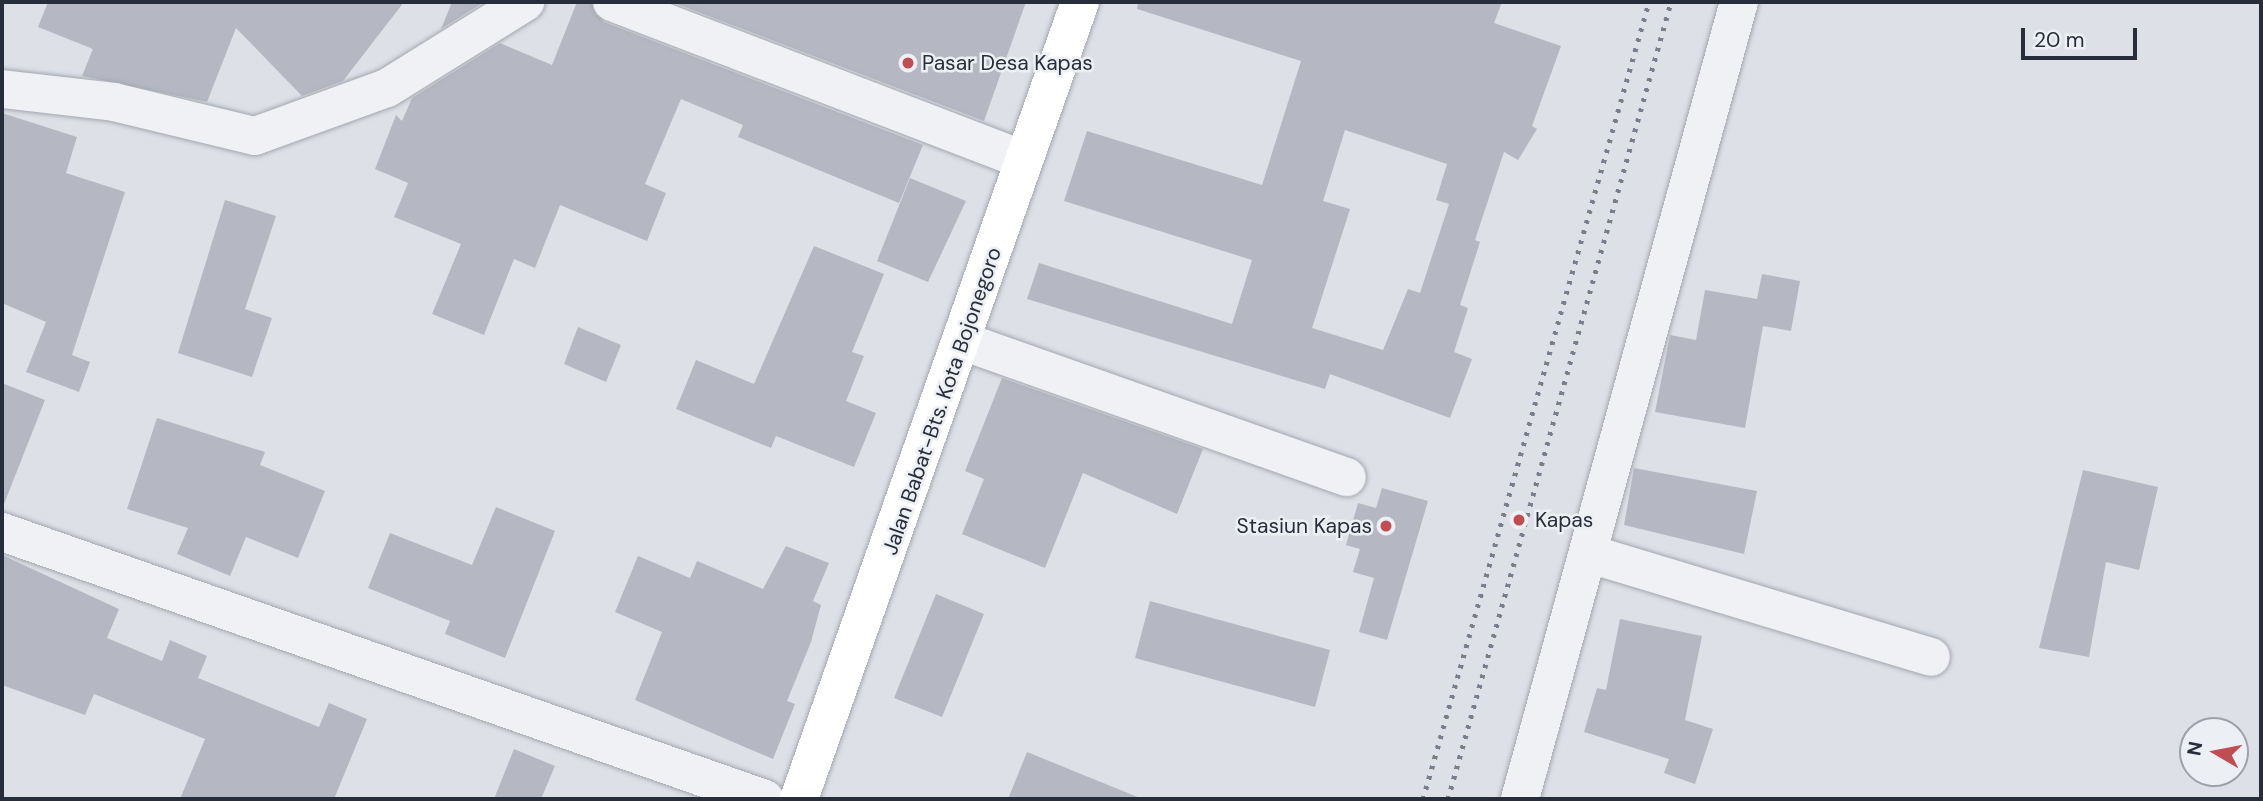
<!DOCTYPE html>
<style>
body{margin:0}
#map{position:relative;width:2263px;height:801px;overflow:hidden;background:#dde0e6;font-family:"DM Sans",sans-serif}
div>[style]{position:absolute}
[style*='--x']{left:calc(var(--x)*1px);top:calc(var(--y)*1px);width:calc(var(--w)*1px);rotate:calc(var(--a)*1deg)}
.building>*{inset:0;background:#b5b8c2}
.roads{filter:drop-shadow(0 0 2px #a3a7af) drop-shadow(0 0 2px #a3a7af)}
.minor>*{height:38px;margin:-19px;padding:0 19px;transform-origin:19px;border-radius:19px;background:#f0f1f4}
.tertiary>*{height:38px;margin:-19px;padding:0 19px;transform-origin:19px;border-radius:19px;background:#f0f1f4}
.trunk>*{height:38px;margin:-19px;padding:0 19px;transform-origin:19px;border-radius:19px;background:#fff}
.rail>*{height:5px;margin-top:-2.5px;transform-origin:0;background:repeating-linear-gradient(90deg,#787e8d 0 3.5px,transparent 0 10.5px)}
.dots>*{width:19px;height:19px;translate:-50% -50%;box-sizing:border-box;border:4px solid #eceff3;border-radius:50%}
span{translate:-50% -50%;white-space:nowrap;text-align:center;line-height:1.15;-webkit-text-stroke:5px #eceff3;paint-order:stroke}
.poi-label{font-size:21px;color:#282d3b}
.left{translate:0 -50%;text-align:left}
.right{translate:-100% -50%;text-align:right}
.street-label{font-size:21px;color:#282d3b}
.frame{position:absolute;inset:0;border:4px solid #282d3b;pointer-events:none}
.north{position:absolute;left:2179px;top:717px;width:70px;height:70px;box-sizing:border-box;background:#eceff3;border:2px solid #9ea1a9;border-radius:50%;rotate:280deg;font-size:19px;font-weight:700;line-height:28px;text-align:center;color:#282d3b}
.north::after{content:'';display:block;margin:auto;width:24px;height:32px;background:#c04d51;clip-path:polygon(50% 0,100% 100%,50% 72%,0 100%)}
.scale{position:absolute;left:2021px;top:28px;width:116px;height:32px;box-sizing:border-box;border:4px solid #282d3b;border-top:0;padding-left:9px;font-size:21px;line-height:24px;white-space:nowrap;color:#282d3b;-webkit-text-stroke:5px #eceff3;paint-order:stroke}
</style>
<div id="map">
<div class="building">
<i style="clip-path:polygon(48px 2px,404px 2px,343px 81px,302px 96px,236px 28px,207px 102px,82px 76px,93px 49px,38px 27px)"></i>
<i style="clip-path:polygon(452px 2px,484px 2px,441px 29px)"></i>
<i style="clip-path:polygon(577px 2px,591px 2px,604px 22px,923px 145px,899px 203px,738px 137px,743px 125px,681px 99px,645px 184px,666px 193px,647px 241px,560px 205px,535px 268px,514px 259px,484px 335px,432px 314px,461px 244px,394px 217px,408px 183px,375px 169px,396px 115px,402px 121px,412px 98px,500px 43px,552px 65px)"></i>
<i style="clip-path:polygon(672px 2px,1026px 2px,984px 121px)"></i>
<i style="clip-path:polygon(evenodd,1138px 2px,1502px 2px,1494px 23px,1561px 46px,1532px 126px,1537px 129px,1518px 160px,1504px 152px,1475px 240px,1480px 242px,1460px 305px,1468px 308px,1454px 352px,1472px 359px,1450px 418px,1330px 374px,1325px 389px,1027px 299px,1039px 263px,1232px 324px,1252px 260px,1064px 201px,1087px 131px,1262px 185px,1301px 61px,1137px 9px,1138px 2px,1345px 130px,1447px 164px,1436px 200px,1449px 204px,1420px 293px,1408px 289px,1383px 350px,1312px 328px,1350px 209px,1323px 201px,1345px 130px)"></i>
<i style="clip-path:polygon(2px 113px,77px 137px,66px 173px,125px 192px,72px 355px,90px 362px,79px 392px,26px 372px,46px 322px,2px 303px)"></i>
<i style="clip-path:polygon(910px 178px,966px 201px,928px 282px,877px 261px)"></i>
<i style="clip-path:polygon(225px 200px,276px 216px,245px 309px,272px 318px,252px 377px,178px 353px)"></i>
<i style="clip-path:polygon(814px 246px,884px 274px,852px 352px,864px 356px,846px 401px,876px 413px,854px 467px,776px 436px,771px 448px,676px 409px,696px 360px,754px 384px)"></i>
<i style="clip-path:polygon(1762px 274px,1800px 281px,1791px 331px,1763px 326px,1745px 428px,1655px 412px,1670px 335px,1696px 340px,1705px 290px,1757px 299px)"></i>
<i style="clip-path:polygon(578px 327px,621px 345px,606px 382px,564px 364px)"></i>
<i style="clip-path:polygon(1002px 378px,1203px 449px,1177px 514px,1083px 473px,1045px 568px,962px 534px,984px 479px,965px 471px)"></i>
<i style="clip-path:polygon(2px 383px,45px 400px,4px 504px,2px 503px)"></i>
<i style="clip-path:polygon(157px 418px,265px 452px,260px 465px,325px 491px,298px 558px,246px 537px,230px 576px,177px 554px,188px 528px,127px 509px)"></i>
<i style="clip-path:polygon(1634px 468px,1757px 491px,1744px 554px,1624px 525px)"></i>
<i style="clip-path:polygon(2083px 470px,2158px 487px,2139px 570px,2106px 562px,2089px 657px,2039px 648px)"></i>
<i style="clip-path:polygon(1382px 488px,1428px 501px,1387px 640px,1359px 632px,1374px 578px,1353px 572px,1360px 549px,1346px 545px,1358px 503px,1376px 508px)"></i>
<i style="clip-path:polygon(496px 507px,555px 531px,505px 658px,445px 634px,450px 621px,368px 588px,390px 533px,472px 565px)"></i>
<i style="clip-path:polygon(786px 546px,829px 563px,813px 601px,821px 605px,811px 642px,787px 701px,795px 704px,773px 759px,635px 700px,662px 632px,615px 612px,638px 556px,690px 578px,697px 561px,763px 589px)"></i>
<i style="clip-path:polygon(2px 555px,119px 609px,107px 638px,162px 661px,170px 640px,207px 656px,198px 678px,319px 727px,329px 703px,367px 719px,334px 799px,180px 799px,205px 739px,94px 694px,85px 715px,2px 685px)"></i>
<i style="clip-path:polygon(936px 594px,984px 614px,942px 717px,894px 698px)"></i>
<i style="clip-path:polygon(1150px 601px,1330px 650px,1315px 707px,1135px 658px)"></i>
<i style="clip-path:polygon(1620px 619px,1702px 636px,1685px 720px,1713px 729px,1695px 784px,1664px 773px,1669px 759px,1584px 732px,1597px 688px,1606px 690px)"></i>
<i style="clip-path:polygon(514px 749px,555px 766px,541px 799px,494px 799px)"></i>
<i style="clip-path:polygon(1027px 752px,1140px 798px,1139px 799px,1008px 799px)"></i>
</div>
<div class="roads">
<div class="minor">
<i style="--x:612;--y:2;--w:441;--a:21"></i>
<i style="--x:2;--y:89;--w:113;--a:6.6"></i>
<i style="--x:114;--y:102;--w:145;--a:13.6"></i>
<i style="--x:255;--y:136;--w:140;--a:-20"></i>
<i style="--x:387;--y:88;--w:163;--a:-31.9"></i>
<i style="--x:965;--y:342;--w:405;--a:19.5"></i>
<i style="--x:1590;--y:554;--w:356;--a:16.8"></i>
<i style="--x:1520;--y:799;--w:827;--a:-74.64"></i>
</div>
<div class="tertiary">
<i style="--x:2;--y:532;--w:808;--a:19.29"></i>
</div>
<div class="trunk">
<i style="--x:799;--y:799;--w:845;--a:-70.58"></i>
</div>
</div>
<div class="rail">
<i style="--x:1423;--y:799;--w:828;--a:-74.17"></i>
<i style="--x:1448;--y:799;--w:828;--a:-74.37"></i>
</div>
<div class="dots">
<i style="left:908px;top:63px;background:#c04d51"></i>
<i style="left:1519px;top:520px;background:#c04d51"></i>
<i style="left:1386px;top:526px;background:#c04d51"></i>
</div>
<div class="poi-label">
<span class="left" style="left:922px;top:63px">Pasar Desa Kapas</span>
<span class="left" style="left:1535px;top:520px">Kapas</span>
<span class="right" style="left:1372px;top:526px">Stasiun Kapas</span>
</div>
<div class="street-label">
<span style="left:942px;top:401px;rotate:-71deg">Jalan Babat-Bts. Kota Bojonegoro</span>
</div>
<div class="frame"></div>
<div class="north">N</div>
<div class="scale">20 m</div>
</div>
